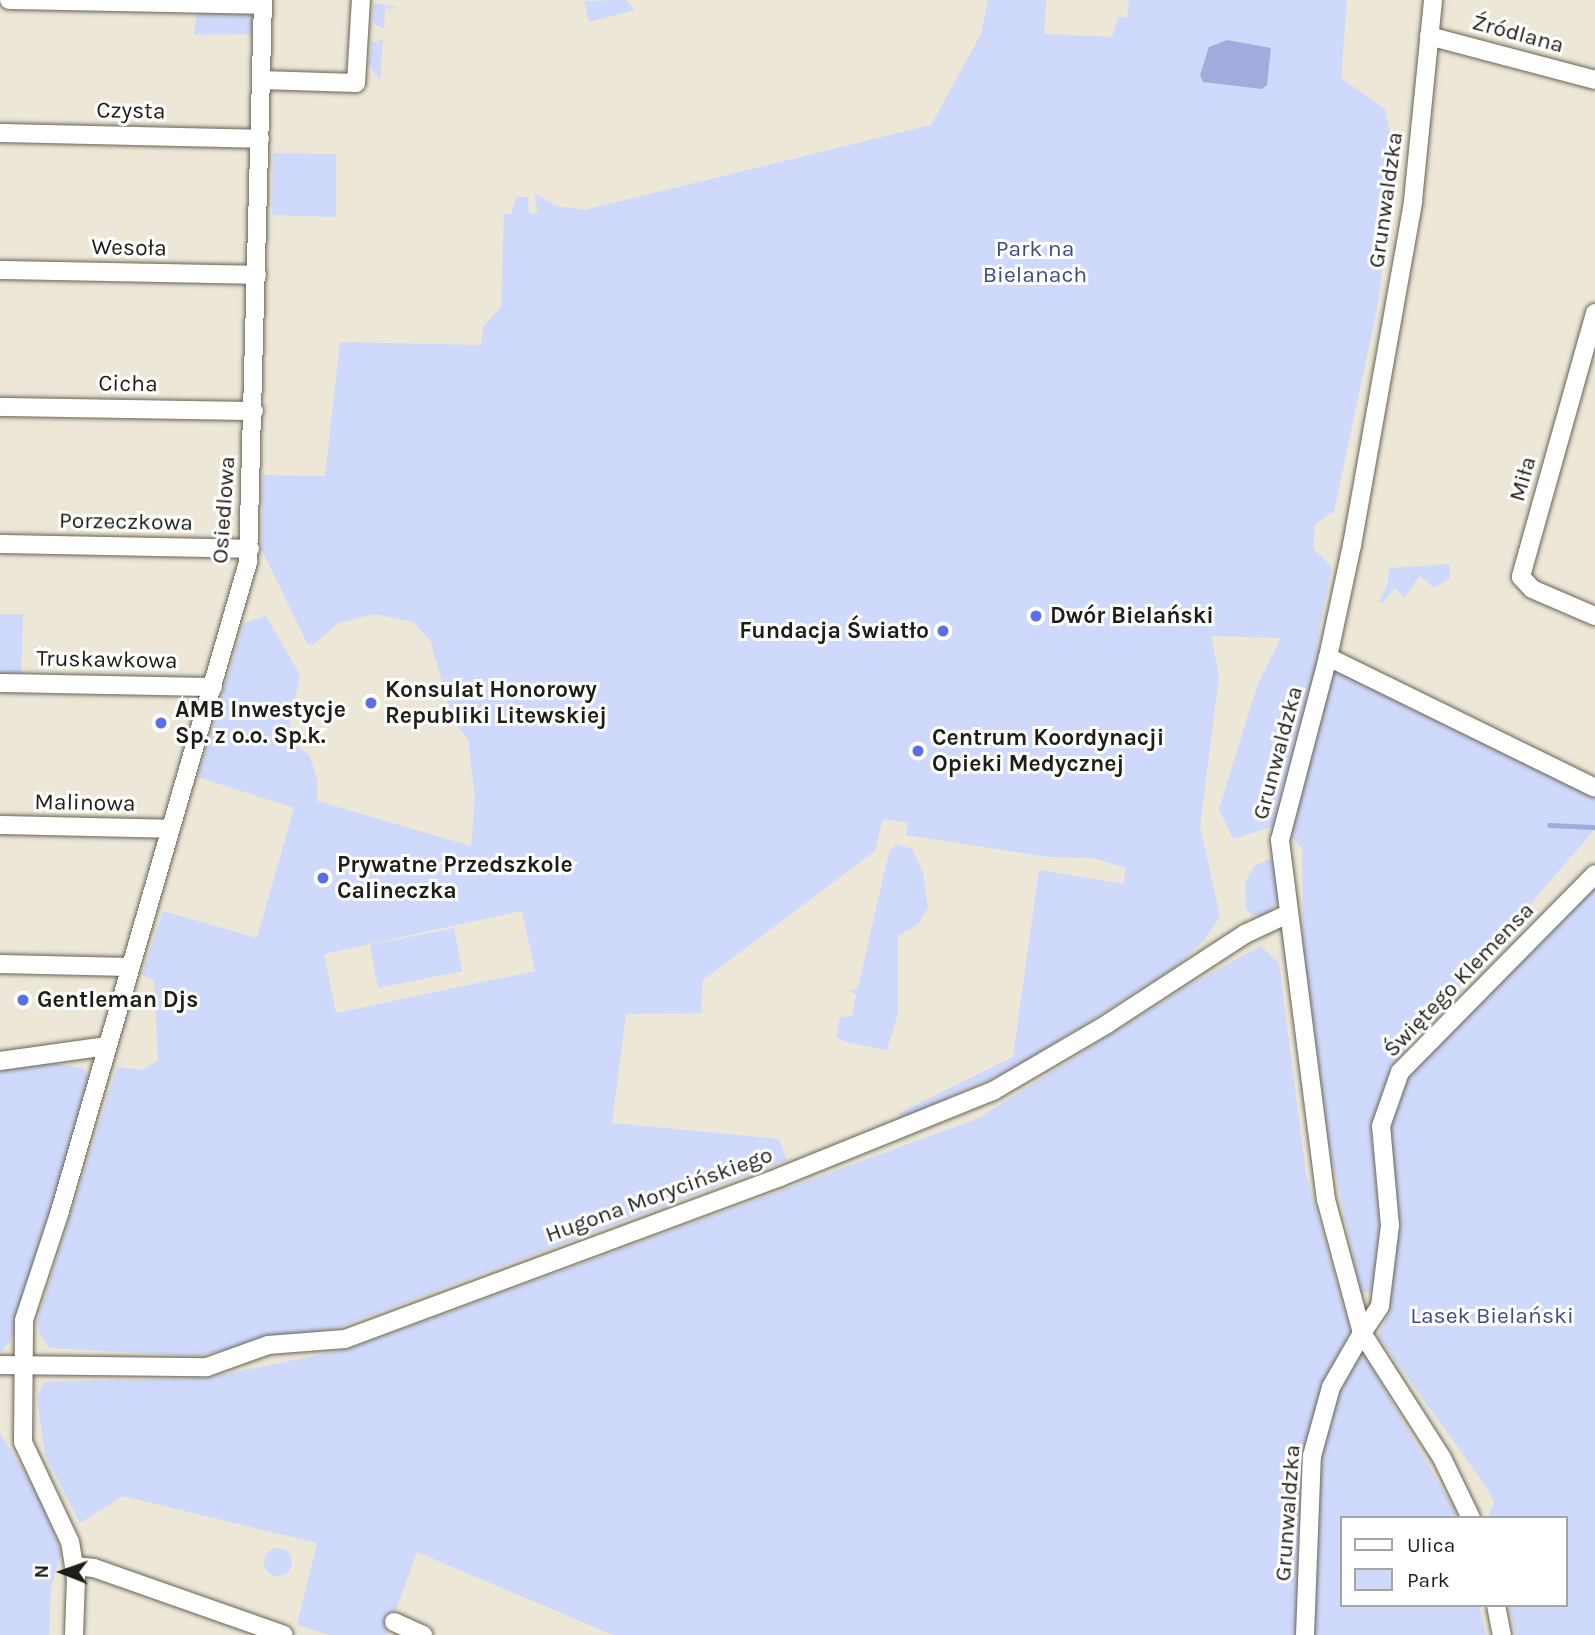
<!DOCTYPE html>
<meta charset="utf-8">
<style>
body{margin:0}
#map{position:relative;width:1595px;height:1635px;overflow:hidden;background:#ece7d7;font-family:Karla,sans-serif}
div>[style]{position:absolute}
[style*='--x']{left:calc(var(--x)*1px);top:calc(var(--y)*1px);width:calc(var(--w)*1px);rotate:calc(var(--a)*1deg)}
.green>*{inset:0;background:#cfd9fb}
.round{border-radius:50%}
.water>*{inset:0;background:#a0addc}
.stream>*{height:5px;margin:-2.5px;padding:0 2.5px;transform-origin:2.5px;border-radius:2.5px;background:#a0addc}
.roads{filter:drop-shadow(0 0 2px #686455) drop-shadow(0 0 2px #686455)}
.street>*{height:18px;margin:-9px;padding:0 9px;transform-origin:9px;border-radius:9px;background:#fff}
.dots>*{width:19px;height:19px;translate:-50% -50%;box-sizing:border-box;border:4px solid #fff;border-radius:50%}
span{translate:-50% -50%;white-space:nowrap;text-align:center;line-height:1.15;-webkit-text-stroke:6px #fff;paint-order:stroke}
.street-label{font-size:23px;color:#1f1d17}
.park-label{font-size:23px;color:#3f4b87}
.poi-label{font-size:23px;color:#1f1d17;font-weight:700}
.left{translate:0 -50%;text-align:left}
.right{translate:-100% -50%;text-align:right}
.legend{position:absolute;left:1340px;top:1516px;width:228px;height:91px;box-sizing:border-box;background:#fff;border:2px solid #a5a5a2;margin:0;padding:9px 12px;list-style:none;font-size:21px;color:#1f1d17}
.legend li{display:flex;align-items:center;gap:14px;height:35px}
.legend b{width:35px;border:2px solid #a5a5a2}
.north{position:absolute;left:28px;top:1537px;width:70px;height:70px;-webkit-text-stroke:5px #fff;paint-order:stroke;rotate:271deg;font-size:19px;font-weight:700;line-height:28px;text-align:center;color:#1f1d17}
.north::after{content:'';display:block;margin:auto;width:24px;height:32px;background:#1f1d17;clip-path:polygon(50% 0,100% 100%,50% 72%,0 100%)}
</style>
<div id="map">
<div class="green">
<i style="clip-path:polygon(626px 0,635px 10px,589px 22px,584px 1px)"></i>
<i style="clip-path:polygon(evenodd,988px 0,1046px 0,1044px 34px,1112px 37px,1118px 17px,1127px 18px,1129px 0,1347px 0,1341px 78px,1385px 109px,1396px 164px,1377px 309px,1334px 511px,1315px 525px,1313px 548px,1332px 567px,1316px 646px,1595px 791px,1595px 829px,1391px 1066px,1371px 1129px,1380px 1223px,1372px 1292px,1361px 1292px,1329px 1145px,1303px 942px,1302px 848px,1280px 824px,1233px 839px,1219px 809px,1257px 686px,1281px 638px,1211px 636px,1219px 676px,1200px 827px,1220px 916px,1205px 939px,1179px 964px,1017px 1067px,901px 1119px,899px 1113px,1013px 1057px,1039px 870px,1123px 884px,1126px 868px,1093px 858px,1048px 857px,906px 835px,908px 823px,883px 819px,875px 851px,702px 981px,701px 1013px,626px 1014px,612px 1123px,779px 1139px,787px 1160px,339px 1327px,195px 1356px,50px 1348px,41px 1337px,37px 1322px,117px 1067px,143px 1070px,158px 1060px,154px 980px,142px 975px,163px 911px,257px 938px,294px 808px,198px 777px,244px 623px,266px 616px,300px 675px,289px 730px,295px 744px,310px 756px,317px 779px,317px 801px,471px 846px,475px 797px,468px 739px,453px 721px,430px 640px,413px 622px,374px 614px,339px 623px,313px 645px,307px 643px,261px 548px,263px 475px,325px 476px,340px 342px,481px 345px,483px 327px,501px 307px,504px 214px,511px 214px,517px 197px,528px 197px,529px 213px,538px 213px,534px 193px,556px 206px,584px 210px,931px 125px,981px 34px,988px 0,522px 911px,535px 971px,336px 1013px,324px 954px,522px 911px)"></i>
<i style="clip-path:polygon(374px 3px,398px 7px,385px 9px,384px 29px,373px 23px)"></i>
<i style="clip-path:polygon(197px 11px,249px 12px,255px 18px,255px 34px,194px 35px)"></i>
<i style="clip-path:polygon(383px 40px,380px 80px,369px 66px,372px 42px)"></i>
<i style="clip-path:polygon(273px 153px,336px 154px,336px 217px,272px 215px)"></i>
<i style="clip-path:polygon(1450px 564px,1450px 578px,1434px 588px,1420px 576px,1404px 598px,1395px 588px,1383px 603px,1379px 601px,1388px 583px,1389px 568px)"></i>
<i style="clip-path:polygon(0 614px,23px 614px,21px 676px,0 676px)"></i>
<i style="clip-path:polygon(896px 844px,912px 849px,923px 872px,928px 908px,918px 924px,898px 936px,898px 1013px,887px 1050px,846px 1042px,836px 1036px,840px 1017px,852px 1016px,856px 995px,850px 991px,858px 988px,889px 852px)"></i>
<i style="clip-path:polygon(1269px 859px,1279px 863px,1280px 898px,1267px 917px,1253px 915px,1246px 909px,1245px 882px,1255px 866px)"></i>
<i style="clip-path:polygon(1595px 864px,1595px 1635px,1516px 1635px,1509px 1605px,1565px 1605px,1565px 1518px,1488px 1518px,1494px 1502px,1487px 1488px,1378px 1336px,1389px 1313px,1399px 1225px,1389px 1126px,1408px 1077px)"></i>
<i style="clip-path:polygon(454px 928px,462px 971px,378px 988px,370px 945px)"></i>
<i style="clip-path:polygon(1261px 946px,1279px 963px,1306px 1174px,1351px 1332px,1323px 1385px,1297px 1635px,613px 1635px,417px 1552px,387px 1635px,329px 1635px,297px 1625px,317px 1543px,123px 1496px,80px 1523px,45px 1455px,37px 1397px,44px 1382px,206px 1378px,352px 1348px,979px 1118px,1191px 984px)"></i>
<i style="clip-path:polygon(47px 1062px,83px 1068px,90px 1082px,11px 1340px,0 1353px,0 1069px)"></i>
<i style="clip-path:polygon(1360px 1347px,1459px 1518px,1341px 1518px,1341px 1605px,1479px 1605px,1486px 1635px,1313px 1635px,1320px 1457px,1338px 1390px)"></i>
<i style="clip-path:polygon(0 1433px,43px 1503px,61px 1552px,51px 1588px,49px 1635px,0 1635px)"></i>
<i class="round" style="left:264px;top:1548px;width:28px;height:28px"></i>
</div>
<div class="water">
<i style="clip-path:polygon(1227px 40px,1271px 48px,1267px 85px,1262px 89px,1203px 82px,1200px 75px,1209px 47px)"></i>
</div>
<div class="stream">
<i style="--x:1549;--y:825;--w:44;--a:2.6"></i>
</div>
<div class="roads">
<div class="street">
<i style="--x:9;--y:0;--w:254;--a:1.1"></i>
<i style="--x:1429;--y:36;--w:172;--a:14.8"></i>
<i style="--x:261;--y:80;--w:95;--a:1.8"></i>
<i style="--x:356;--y:83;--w:83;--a:-86.6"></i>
<i style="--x:0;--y:133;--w:260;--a:1.3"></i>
<i style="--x:0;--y:270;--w:257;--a:1.1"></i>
<i style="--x:1595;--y:313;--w:274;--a:105.7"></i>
<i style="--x:1521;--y:577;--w:16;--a:47"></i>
<i style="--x:1532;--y:589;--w:69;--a:23.2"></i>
<i style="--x:0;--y:407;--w:254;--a:0.9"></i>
<i style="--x:0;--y:544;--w:250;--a:1.1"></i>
<i style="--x:1328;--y:657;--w:297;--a:26.1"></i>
<i style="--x:0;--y:683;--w:213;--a:1.1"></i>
<i style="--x:0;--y:825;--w:170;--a:1.3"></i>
<i style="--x:0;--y:964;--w:129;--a:1.3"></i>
<i style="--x:0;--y:1061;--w:108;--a:-8"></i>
<i style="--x:0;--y:1365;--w:207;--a:0.6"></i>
<i style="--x:207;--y:1367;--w:65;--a:-19.8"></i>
<i style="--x:268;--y:1345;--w:77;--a:-4.5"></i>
<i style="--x:345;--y:1339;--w:464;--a:-20.4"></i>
<i style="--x:780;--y:1177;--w:230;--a:-22"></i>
<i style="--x:993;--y:1091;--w:132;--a:-30.4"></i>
<i style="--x:1107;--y:1024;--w:165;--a:-33.1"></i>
<i style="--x:1245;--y:934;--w:47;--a:-24.9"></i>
<i style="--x:1471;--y:1518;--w:67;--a:-115.8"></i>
<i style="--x:1442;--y:1458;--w:148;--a:-122.6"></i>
<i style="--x:1362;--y:1333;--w:32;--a:-56"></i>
<i style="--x:1380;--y:1306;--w:81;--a:-82.9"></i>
<i style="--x:1390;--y:1226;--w:100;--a:-95.1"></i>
<i style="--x:1381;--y:1126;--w:57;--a:-70.6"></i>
<i style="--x:1400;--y:1072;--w:278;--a:-45.4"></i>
<i style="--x:75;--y:1566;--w:19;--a:6"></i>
<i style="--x:94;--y:1568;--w:201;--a:19.4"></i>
<i style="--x:1496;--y:1605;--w:31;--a:79"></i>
<i style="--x:394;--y:1622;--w:32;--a:24"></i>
<i style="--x:74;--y:1635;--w:56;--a:-88"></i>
<i style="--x:76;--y:1579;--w:37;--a:-99"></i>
<i style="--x:70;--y:1542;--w:110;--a:-115.2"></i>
<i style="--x:23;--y:1442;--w:122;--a:-89.5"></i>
<i style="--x:24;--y:1320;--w:115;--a:-71.7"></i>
<i style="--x:60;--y:1211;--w:676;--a:-73.84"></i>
<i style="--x:248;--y:562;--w:562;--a:-88.47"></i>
<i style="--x:1305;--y:1635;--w:179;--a:-87.8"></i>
<i style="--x:1312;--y:1456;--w:72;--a:-74.6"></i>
<i style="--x:1331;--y:1387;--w:62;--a:-60.1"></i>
<i style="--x:1362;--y:1333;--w:138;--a:-105.1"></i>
<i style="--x:1326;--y:1200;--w:363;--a:-97.3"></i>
<i style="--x:1280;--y:840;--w:189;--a:-75.3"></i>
<i style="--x:1328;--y:657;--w:115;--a:-77.9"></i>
<i style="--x:1352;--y:545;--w:349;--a:-79.9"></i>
<i style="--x:1413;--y:201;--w:202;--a:-84.3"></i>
</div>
</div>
<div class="dots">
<i style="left:1036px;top:616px;background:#5c6ee5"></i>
<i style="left:943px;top:631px;background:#5c6ee5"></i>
<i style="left:371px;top:703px;background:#5c6ee5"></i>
<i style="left:161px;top:723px;background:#5c6ee5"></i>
<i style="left:918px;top:751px;background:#5c6ee5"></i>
<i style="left:323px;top:878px;background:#5c6ee5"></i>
<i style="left:23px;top:1000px;background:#5c6ee5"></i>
</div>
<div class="street-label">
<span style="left:1518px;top:34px;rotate:15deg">Źródlana</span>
<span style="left:131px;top:111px;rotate:1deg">Czysta</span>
<span style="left:1386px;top:200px;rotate:-82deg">Grunwaldzka</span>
<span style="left:129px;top:248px;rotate:1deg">Wesoła</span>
<span style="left:128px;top:384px;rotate:1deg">Cicha</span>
<span style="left:1523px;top:479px;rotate:-74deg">Miła</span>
<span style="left:224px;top:510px;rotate:-86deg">Osiedlowa</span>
<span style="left:126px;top:522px;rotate:1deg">Porzeczkowa</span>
<span style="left:107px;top:660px;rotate:1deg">Truskawkowa</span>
<span style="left:1278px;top:753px;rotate:-75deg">Grunwaldzka</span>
<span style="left:85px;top:803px;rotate:1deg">Malinowa</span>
<span style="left:1459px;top:980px;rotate:-46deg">Świętego Klemensa</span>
<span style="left:659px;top:1195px;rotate:-20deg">Hugona Morycińskiego</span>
<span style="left:1288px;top:1513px;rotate:-86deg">Grunwaldzka</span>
</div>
<div class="park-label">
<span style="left:1035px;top:262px">Park na<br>Bielanach</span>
<span style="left:1492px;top:1316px">Lasek Bielański</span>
</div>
<div class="poi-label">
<span class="left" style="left:1050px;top:616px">Dwór Bielański</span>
<span class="right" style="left:929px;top:631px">Fundacja Światło</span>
<span class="left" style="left:385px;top:703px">Konsulat Honorowy<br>Republiki Litewskiej</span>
<span class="left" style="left:175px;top:723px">AMB Inwestycje<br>Sp. z o.o. Sp.k.</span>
<span class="left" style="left:932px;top:751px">Centrum Koordynacji<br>Opieki Medycznej</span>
<span class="left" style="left:337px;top:878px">Prywatne Przedszkole<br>Calineczka</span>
<span class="left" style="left:37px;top:1000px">Gentleman Djs</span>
</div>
<ul class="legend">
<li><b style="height:9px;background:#fff"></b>Ulica</li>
<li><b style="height:19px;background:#cfd9fb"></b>Park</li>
</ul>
<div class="north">N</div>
</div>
